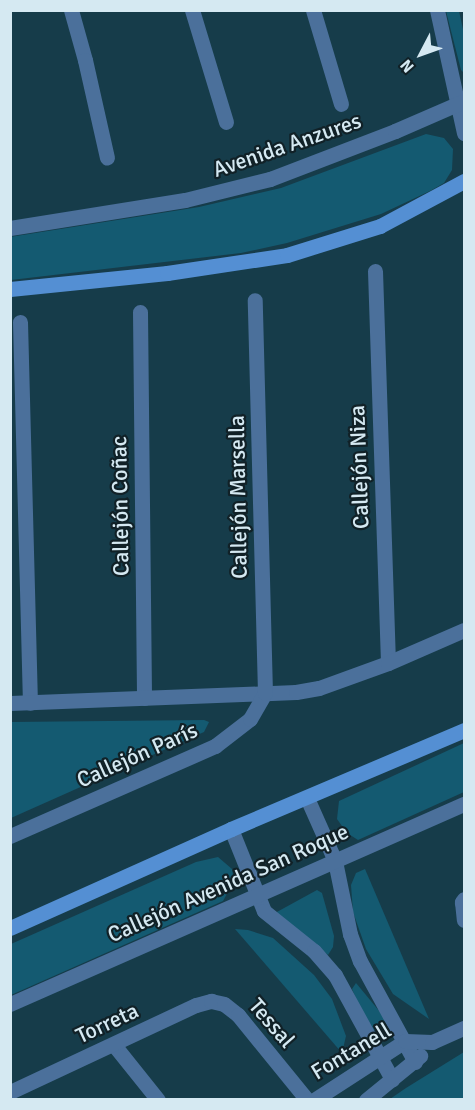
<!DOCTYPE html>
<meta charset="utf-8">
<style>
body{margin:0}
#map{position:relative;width:475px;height:1110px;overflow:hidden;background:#163c4a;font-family:Signika,sans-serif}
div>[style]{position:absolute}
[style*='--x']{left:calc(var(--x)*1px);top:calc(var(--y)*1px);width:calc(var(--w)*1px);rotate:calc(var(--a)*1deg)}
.green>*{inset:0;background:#145a71}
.street>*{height:15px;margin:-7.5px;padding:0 7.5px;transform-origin:7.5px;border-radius:7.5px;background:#4b709b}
.secondary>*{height:15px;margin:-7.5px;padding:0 7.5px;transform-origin:7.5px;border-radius:7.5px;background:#548fd3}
span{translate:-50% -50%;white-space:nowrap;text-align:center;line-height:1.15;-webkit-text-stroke:4.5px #112127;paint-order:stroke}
.street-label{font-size:22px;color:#d5e9f2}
.frame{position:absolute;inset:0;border:12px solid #d5e9f2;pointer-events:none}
.north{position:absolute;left:391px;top:24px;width:60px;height:60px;-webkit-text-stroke:4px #112127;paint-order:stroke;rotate:229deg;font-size:16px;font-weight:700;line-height:24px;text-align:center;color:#d5e9f2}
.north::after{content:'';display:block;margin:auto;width:21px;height:27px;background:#d5e9f2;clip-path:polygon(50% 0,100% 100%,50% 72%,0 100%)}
</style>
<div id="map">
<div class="green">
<i style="clip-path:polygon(446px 11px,459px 11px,464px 34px,464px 73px,461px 70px)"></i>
<i style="clip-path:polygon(426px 134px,444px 138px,453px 149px,452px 170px,444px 183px,430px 191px,381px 214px,287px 243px,241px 253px,11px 280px,10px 237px,199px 207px,281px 188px)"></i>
<i style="clip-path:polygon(204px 720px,209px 722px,204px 732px,11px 818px,11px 722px)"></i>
<i style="clip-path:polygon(464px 743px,464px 792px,358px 840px,347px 833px,337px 819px,339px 801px)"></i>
<i style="clip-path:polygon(218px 857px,232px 869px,234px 881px,223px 901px,11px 995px,11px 944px,196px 862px)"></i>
<i style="clip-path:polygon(365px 869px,429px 1019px,393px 994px,366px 949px,353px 912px,351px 885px,356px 873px)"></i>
<i style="clip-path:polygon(317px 890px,322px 893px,334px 936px,333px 947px,328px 955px,275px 913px)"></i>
<i style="clip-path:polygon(235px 929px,248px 930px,273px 938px,314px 975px,332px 999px,346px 1036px,342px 1053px)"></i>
<i style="clip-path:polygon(356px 983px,385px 1018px,378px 1030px,369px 1030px,352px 989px)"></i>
<i style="clip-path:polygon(464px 1052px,464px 1099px,390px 1099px,406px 1088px)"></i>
</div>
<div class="street">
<i style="--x:71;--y:10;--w:52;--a:74.4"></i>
<i style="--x:85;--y:60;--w:100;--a:77.3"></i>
<i style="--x:192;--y:10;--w:117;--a:73.1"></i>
<i style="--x:313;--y:10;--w:98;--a:73.4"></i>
<i style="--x:437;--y:10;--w:126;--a:77.6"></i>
<i style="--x:10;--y:228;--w:177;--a:-9.1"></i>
<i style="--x:185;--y:200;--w:88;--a:-13.9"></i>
<i style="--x:270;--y:179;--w:134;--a:-21"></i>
<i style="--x:395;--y:131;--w:75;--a:-23.5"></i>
<i style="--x:375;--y:271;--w:392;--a:88.1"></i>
<i style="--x:140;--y:312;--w:386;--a:89.4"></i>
<i style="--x:20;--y:322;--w:381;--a:88.5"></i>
<i style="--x:10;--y:703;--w:286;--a:-2.2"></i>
<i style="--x:296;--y:692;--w:23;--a:-10"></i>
<i style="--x:319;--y:688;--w:73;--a:-19.9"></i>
<i style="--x:388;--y:663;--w:83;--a:-23.5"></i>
<i style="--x:307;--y:798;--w:69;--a:66"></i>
<i style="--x:335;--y:861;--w:75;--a:78.4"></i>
<i style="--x:350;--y:934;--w:29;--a:70"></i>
<i style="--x:360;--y:961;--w:115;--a:61.4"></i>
<i style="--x:231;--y:829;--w:88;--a:68.1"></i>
<i style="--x:264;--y:911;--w:64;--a:38.7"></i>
<i style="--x:314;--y:951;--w:32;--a:49"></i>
<i style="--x:335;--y:975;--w:119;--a:61.3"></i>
<i style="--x:10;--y:836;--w:224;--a:-23.7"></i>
<i style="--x:215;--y:746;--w:44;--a:-37.6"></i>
<i style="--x:250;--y:719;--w:30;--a:-60"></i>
<i style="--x:265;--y:693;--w:393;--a:-91.5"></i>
<i style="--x:464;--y:899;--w:4;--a:124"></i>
<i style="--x:462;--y:902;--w:18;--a:84"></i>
<i style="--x:10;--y:1004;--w:496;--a:-23.8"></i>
<i style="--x:114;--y:1045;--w:70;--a:51.3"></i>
<i style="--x:10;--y:1092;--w:205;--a:-25.1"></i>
<i style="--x:196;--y:1005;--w:16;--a:-15"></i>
<i style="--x:211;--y:1001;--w:13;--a:13"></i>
<i style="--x:224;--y:1004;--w:18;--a:38"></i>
<i style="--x:238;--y:1015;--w:109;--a:50.9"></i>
<i style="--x:314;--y:1100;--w:108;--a:-33"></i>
<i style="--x:405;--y:1041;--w:27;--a:2"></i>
<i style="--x:432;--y:1042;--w:35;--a:-24"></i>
<i style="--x:366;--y:1100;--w:70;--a:-39.2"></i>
</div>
<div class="secondary">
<i style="--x:10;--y:289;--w:158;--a:-5.8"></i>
<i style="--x:167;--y:273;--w:121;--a:-8.5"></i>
<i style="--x:287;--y:255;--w:97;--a:-17.3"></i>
<i style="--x:380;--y:226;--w:95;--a:-28.2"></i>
<i style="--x:10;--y:928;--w:242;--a:-24.1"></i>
<i style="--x:231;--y:829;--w:253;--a:-23"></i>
</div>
<div class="street-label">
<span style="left:287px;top:145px;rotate:-19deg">Avenida Anzures</span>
<span style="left:359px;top:467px;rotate:-92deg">Callejón Niza</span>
<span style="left:238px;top:497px;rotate:-91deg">Callejón Marsella</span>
<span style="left:120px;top:506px;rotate:-91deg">Callejón Coñac</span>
<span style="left:137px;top:755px;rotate:-24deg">Callejón París</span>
<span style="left:228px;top:883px;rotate:-24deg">Callejón Avenida San Roque</span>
<span style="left:107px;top:1023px;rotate:-25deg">Torreta</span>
<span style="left:272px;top:1023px;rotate:49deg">Tessal</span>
<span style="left:351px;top:1051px;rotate:-31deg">Fontanell</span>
</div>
<div class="frame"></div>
<div class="north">N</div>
</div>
